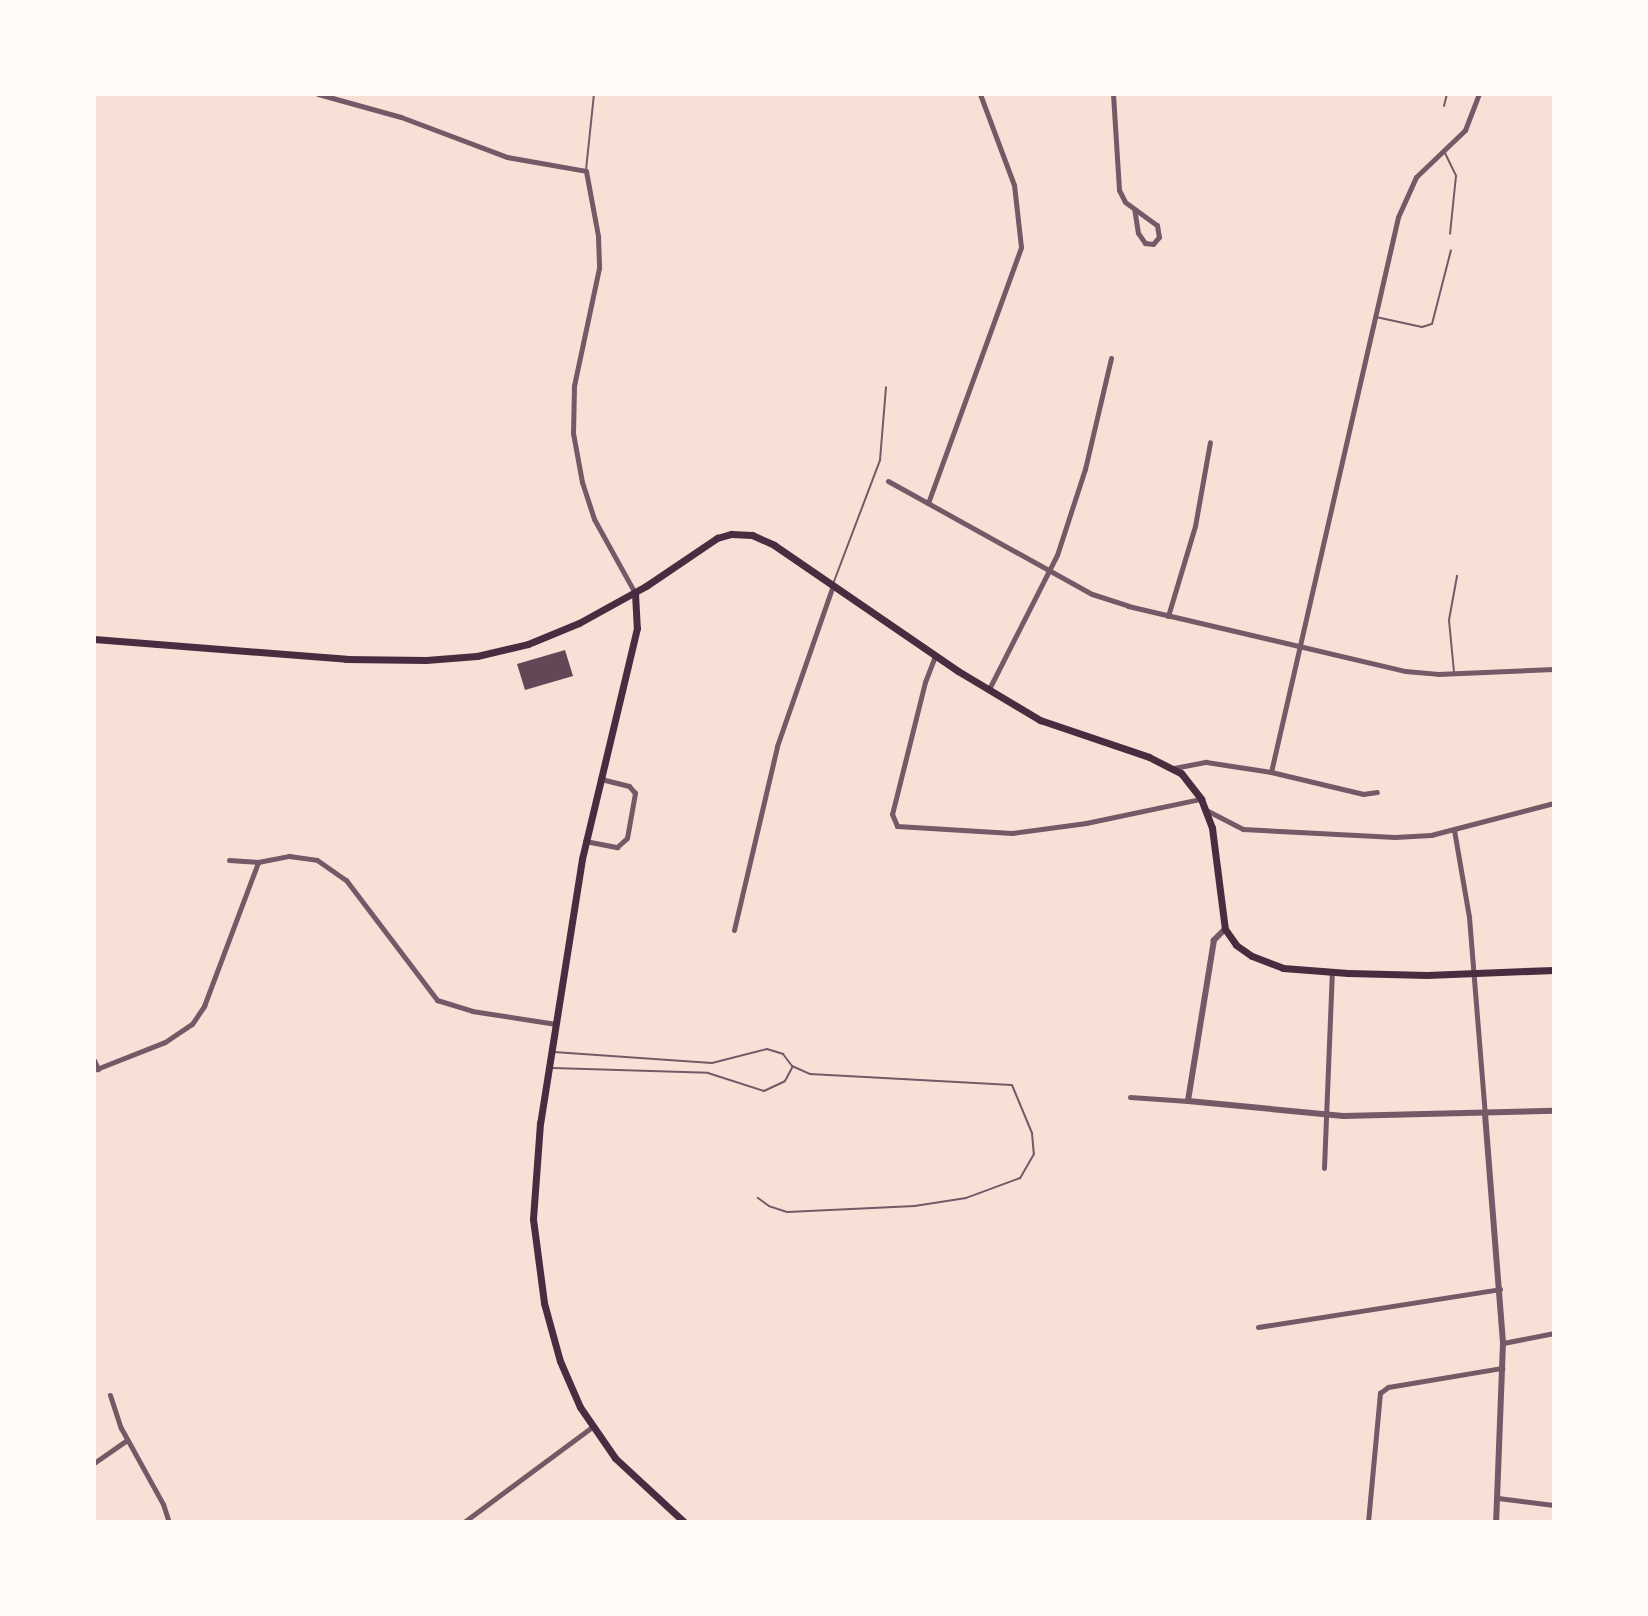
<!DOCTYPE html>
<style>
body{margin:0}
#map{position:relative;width:1648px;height:1616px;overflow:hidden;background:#f7e1d7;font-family:Quicksand,sans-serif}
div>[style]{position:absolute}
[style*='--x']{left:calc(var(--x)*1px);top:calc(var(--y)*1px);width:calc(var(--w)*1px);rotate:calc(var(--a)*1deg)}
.building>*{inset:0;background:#644757}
.service>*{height:2px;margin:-1px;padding:0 1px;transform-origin:1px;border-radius:1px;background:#755966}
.minor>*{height:5px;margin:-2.5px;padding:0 2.5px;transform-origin:2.5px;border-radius:2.5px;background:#755966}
.tertiary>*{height:6px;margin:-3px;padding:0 3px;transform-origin:3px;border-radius:3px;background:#755966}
.secondary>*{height:7px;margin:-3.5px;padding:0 3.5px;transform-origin:3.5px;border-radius:3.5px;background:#4a2c40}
span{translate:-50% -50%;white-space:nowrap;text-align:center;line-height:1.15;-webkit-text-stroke:6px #fffaf5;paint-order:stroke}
.frame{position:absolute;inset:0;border:96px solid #fffaf5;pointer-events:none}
</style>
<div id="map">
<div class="building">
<i style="clip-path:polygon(565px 650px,573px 676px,525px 690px,517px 664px)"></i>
</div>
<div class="service">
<i style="--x:1444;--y:106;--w:12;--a:-76"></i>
<i style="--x:1444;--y:151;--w:28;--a:64"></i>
<i style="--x:1456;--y:176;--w:58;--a:95.9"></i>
<i style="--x:586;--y:170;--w:76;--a:-84"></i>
<i style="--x:1376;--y:317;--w:47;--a:12.3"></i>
<i style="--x:1422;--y:327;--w:10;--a:-17"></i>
<i style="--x:1432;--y:324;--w:76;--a:-75.6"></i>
<i style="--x:833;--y:584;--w:133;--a:-69.2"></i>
<i style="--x:880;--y:460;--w:73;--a:-85.3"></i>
<i style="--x:1454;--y:672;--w:52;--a:-95.5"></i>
<i style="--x:1449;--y:620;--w:45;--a:-79.7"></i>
<i style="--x:554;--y:1052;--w:158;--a:4"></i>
<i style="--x:712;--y:1063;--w:57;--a:-14.3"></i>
<i style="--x:767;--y:1049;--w:17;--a:17"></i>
<i style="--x:783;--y:1054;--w:15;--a:53"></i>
<i style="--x:792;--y:1066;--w:20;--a:24"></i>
<i style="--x:810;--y:1074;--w:202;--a:3.1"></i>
<i style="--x:1012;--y:1085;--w:52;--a:67.4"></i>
<i style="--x:1032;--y:1133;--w:21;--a:85"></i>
<i style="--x:1034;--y:1154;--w:28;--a:120"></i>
<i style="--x:1020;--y:1178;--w:58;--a:159.7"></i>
<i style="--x:966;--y:1198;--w:52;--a:171.1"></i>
<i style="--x:915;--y:1206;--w:128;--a:177.3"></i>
<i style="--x:787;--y:1212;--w:19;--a:-162"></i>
<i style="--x:769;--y:1206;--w:14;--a:-144"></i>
<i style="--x:553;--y:1068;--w:155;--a:1.8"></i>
<i style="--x:708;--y:1073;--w:59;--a:17.8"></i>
<i style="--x:764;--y:1091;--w:23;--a:-25"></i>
<i style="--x:785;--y:1081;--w:15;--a:-62"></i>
</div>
<div class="minor">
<i style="--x:318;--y:94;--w:86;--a:15.5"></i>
<i style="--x:401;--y:117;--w:113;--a:20.7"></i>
<i style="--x:507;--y:157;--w:80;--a:10"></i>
<i style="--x:586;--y:171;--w:66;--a:79.5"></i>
<i style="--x:598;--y:236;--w:32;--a:88"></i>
<i style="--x:599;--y:268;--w:121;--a:102"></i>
<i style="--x:574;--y:386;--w:47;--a:91.2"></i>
<i style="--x:573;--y:433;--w:50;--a:79.6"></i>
<i style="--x:582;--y:482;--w:39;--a:72"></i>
<i style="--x:594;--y:519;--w:85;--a:61"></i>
<i style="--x:1113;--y:94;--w:96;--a:86.4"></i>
<i style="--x:1119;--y:190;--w:13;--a:63"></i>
<i style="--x:1125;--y:202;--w:39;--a:36"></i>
<i style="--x:1157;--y:225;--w:12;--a:81"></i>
<i style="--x:1159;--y:237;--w:9;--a:131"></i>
<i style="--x:1153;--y:244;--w:8;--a:-173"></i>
<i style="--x:1145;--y:243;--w:12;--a:-125"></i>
<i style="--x:1138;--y:233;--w:24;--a:-99"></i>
<i style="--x:888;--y:481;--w:233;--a:29"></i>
<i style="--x:1092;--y:594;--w:38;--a:18"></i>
<i style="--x:1128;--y:606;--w:285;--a:13.2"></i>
<i style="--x:1405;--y:671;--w:33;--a:5"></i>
<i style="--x:1438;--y:674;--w:116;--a:-2.5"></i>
<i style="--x:928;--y:503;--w:272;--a:-70"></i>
<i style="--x:1021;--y:247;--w:62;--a:-96.4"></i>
<i style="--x:1014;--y:185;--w:97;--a:-110.5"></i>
<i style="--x:1168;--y:616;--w:94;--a:-73.3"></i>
<i style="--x:1195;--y:526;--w:85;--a:-79.9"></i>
<i style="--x:935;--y:656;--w:28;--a:111"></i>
<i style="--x:925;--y:682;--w:136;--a:104"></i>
<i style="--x:892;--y:814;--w:13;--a:67"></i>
<i style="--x:897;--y:826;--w:115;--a:3.5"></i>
<i style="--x:1012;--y:833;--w:75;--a:-7.7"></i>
<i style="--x:1086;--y:823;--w:116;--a:-11.9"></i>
<i style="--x:989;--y:689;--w:150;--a:-63.1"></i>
<i style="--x:1057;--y:555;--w:90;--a:-72"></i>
<i style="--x:1085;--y:469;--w:114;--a:-76.8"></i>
<i style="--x:1174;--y:768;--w:33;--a:-11"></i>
<i style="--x:1206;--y:762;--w:66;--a:8.7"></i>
<i style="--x:1271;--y:772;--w:95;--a:13.4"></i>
<i style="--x:1363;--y:794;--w:14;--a:-8"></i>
<i style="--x:1271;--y:772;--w:569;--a:-77.11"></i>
<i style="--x:1398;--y:217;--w:44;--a:-65.8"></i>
<i style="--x:1416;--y:177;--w:68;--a:-43.8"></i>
<i style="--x:1465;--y:130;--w:39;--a:-69"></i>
<i style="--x:1206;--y:810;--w:42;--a:27.2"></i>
<i style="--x:1243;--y:829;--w:152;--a:3"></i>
<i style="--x:1395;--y:837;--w:36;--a:-3"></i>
<i style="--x:1431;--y:835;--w:127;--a:-14.6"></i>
<i style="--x:1454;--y:830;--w:88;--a:80.2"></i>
<i style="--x:1469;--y:917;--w:198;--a:85.4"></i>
<i style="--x:585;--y:841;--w:33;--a:11"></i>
<i style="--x:617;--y:847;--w:13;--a:-42"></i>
<i style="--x:627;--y:838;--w:46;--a:-79.9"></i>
<i style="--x:635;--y:793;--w:9;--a:-131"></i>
<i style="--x:629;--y:786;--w:30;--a:-166"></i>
<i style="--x:229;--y:860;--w:29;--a:4"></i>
<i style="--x:734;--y:930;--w:189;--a:-76.8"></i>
<i style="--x:777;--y:746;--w:170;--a:-70.8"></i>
<i style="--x:94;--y:1060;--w:10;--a:66"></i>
<i style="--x:94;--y:1070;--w:76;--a:-21.5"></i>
<i style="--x:165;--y:1042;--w:32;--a:-34"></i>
<i style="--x:192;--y:1024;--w:22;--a:-56"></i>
<i style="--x:204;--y:1006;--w:154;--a:-69.4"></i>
<i style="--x:258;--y:862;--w:32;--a:-11"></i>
<i style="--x:289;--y:856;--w:28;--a:8"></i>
<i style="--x:317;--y:860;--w:35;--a:35"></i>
<i style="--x:346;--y:880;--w:151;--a:52.8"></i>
<i style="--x:437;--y:1000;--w:37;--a:17"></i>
<i style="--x:472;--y:1011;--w:85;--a:8.8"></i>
<i style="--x:1130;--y:1097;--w:58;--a:3.9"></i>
<i style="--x:1324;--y:1168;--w:196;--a:-87.7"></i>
<i style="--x:1258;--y:1327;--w:245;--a:-8.9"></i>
<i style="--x:1503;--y:1343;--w:52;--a:-11.1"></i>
<i style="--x:110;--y:1395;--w:35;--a:72"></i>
<i style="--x:121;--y:1428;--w:87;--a:61.1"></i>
<i style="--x:163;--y:1504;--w:19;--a:72"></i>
<i style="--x:94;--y:1463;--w:40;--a:-34.9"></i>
<i style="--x:1498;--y:1498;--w:56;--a:7.1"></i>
<i style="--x:464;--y:1522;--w:159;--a:-36.6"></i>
<i style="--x:1368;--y:1522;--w:130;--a:-84.7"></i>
<i style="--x:1380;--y:1393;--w:10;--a:-37"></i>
<i style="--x:1388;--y:1387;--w:116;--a:-9.5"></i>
</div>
<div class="tertiary">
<i style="--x:1225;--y:929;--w:16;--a:135"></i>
<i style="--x:1214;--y:940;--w:163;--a:99.2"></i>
<i style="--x:1188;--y:1101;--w:156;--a:5.5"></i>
<i style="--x:1343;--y:1116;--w:211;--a:-1.4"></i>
<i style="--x:1485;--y:1114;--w:230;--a:85.5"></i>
<i style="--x:1503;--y:1343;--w:179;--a:92.2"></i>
</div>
<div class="secondary">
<i style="--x:635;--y:593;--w:35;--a:87"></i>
<i style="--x:637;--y:628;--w:237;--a:103.4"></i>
<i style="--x:582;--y:859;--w:267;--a:99"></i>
<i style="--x:540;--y:1123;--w:96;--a:94.2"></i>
<i style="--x:533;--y:1219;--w:85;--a:82.5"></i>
<i style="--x:544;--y:1303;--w:60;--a:74.6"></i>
<i style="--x:560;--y:1361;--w:50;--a:66.5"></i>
<i style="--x:580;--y:1407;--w:62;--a:55.5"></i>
<i style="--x:615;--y:1458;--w:94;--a:42.8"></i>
<i style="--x:94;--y:639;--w:253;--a:4.5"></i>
<i style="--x:346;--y:659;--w:80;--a:0.7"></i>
<i style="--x:426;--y:660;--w:51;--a:-4.5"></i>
<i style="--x:477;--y:656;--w:52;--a:-13.2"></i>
<i style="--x:528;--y:644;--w:55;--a:-22.4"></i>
<i style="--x:579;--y:623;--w:77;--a:-28.9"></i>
<i style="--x:646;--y:586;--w:86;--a:-34.1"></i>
<i style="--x:717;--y:538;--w:15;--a:-16"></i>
<i style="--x:731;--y:534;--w:21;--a:3"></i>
<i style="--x:752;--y:535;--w:24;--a:24"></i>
<i style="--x:774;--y:545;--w:223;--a:34.4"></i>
<i style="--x:958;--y:671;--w:96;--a:30.9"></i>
<i style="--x:1040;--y:720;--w:115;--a:18.7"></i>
<i style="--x:1149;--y:757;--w:36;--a:27"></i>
<i style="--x:1181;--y:773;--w:33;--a:52"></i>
<i style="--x:1201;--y:799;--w:31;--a:69"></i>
<i style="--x:1212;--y:828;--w:102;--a:82.7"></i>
<i style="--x:1225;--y:929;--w:19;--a:55"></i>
<i style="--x:1236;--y:945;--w:19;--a:35"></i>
<i style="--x:1252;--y:956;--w:33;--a:21"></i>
<i style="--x:1283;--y:968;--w:65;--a:4.4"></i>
<i style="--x:1348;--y:973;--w:79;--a:1.5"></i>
<i style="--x:1427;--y:975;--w:127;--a:-2.3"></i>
</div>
<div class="frame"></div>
</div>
